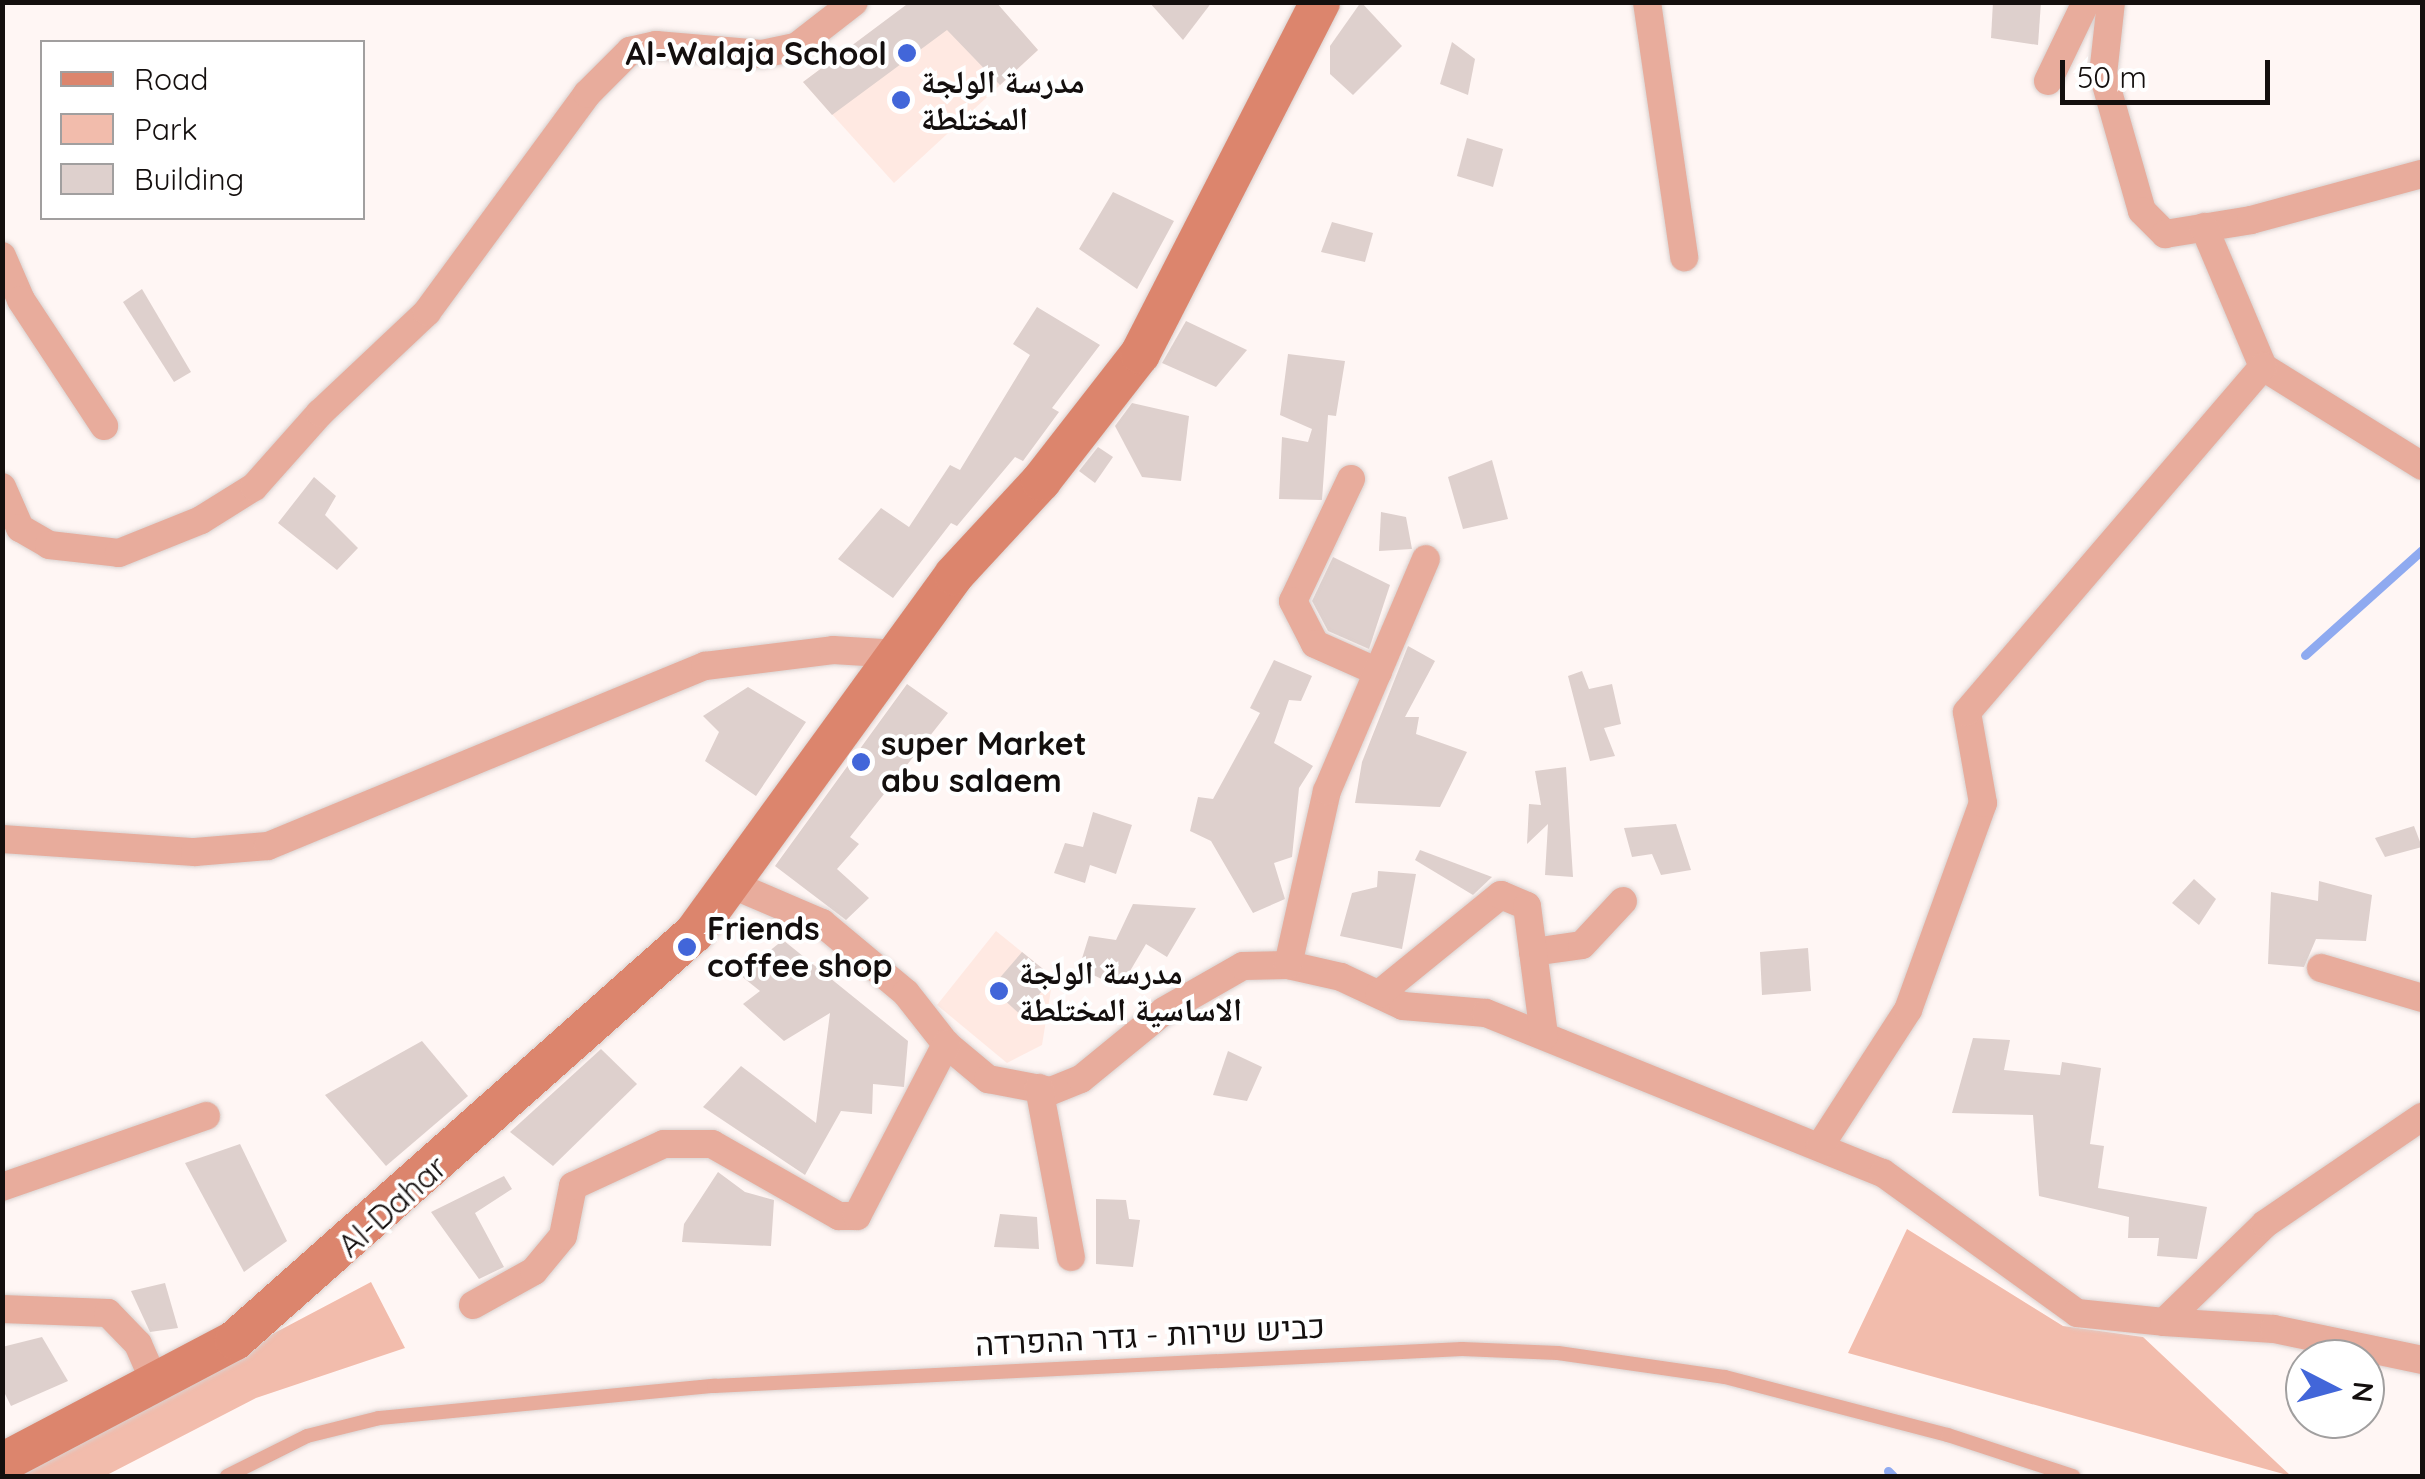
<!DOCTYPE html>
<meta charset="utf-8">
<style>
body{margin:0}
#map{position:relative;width:2425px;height:1479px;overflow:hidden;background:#fff6f4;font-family:Quicksand,"Noto Naskh Arabic",Heebo,sans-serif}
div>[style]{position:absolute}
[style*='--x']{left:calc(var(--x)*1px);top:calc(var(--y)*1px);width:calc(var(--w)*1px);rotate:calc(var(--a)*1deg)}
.built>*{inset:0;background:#ffe9e2}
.green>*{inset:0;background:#f2bcac}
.stream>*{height:9px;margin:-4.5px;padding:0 4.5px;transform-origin:4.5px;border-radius:4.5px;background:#8faaf0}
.building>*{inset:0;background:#ded0cd}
.roads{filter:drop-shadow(0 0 2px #d9d1cf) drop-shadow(0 0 2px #d9d1cf)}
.lane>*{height:14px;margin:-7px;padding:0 7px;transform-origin:7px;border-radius:7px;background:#e8ac9c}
.street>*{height:28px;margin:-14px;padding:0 14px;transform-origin:14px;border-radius:14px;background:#e8ac9c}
.secondary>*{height:40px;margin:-20px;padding:0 20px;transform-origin:20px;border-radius:20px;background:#dc856d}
.dots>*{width:28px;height:28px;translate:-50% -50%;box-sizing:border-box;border:5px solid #fff;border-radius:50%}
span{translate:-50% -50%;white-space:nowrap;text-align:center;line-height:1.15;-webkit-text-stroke:8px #fff;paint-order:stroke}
.poi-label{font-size:32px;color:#140f0e;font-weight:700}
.right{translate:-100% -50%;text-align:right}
.left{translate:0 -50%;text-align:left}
.street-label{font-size:32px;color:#140f0e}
.frame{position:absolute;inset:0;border:5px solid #140f0e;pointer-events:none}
.legend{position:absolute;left:40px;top:40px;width:325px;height:180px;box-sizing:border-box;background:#fff;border:2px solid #a19f9f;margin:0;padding:12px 18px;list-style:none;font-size:30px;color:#140f0e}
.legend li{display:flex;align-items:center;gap:20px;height:50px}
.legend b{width:50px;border:2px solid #a19f9f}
.north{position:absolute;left:2285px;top:1339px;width:100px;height:100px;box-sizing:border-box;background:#fff;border:2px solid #a19f9f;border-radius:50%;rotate:96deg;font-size:28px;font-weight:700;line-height:40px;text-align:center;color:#140f0e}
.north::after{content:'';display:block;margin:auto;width:35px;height:45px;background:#4266d9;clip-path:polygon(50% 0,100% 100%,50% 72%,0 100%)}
.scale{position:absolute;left:2060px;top:60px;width:210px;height:45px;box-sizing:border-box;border:5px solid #140f0e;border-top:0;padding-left:12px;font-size:30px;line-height:35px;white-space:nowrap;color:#140f0e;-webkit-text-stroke:8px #fff;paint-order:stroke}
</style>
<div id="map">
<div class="built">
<i style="clip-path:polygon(910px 3px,996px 3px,1038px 50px,894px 183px,803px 82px)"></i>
<i style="clip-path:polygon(996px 931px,1053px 977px,1042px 1045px,1007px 1063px,937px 1005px)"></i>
</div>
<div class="green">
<i style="clip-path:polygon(1907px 1229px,2063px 1326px,2143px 1337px,2291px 1476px,1848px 1353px)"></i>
<i style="clip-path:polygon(371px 1282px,405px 1348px,256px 1398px,105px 1476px,4px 1476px)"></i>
</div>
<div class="stream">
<i style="--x:2305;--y:655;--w:157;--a:-41.9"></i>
<i style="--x:1888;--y:1471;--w:7;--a:45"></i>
</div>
<div class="building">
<i style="clip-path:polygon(910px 2px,996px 2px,1038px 50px,1000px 85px,947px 30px,832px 115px,803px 82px)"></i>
<i style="clip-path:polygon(1149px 2px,1212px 2px,1183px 40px)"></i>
<i style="clip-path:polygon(1361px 2px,1402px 46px,1353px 95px,1330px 74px,1330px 46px)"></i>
<i style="clip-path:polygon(1993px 2px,2041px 2px,2038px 45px,1991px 38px)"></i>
<i style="clip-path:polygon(1452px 42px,1475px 59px,1468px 95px,1440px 84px)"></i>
<i style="clip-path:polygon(1467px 138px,1503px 149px,1493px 187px,1457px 176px)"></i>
<i style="clip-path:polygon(1113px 192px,1174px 221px,1137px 289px,1079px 249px)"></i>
<i style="clip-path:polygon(1332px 222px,1373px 233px,1365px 262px,1321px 252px)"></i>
<i style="clip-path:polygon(142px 289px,191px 372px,174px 382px,123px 302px)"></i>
<i style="clip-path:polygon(1037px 307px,1100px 345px,1052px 408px,1059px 412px,1023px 461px,1015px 457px,957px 526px,951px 523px,893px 598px,838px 559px,881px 508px,909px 527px,950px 465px,960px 470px,1030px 355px,1013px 344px)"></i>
<i style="clip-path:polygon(1186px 321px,1247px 350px,1216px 387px,1162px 363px)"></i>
<i style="clip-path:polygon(1288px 354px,1345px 361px,1336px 416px,1328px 415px,1322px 500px,1279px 499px,1282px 437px,1308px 442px,1312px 429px,1280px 415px)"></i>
<i style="clip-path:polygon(1132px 403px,1189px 416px,1181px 481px,1142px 477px,1115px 426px)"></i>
<i style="clip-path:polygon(1098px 447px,1113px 457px,1095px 483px,1079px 471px)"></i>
<i style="clip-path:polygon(1492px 460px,1508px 519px,1463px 529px,1448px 477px)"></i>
<i style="clip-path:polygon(314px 477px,336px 496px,325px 515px,358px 548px,337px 570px,278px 523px)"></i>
<i style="clip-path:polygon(1381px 512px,1406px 517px,1412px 549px,1379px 551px)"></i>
<i style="clip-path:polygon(1333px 557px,1390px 585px,1369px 649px,1328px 631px,1312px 601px)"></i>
<i style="clip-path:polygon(1408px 646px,1435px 661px,1405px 717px,1419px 717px,1416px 734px,1467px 752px,1440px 807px,1355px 803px,1362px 762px)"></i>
<i style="clip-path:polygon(1274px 660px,1312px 676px,1301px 701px,1289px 700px,1274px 743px,1313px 766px,1299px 788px,1292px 857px,1274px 863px,1285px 899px,1253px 913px,1211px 841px,1190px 831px,1198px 797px,1213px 799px,1260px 713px,1250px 708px)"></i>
<i style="clip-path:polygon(1582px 671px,1589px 689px,1612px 684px,1621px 724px,1604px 728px,1615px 756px,1590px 761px,1568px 676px)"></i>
<i style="clip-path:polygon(907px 684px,948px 713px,850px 837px,859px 844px,837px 869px,869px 898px,846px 920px,775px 866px)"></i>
<i style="clip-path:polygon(748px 687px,806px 722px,756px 796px,705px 761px,719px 732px,703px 716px)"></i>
<i style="clip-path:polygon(1566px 767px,1573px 877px,1545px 875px,1548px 824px,1527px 844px,1529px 804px,1541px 805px,1535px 771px)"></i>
<i style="clip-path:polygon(1093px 812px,1132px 825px,1116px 874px,1090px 865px,1085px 883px,1054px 873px,1065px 843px,1083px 847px)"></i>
<i style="clip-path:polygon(1676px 824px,1691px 870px,1661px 875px,1652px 854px,1632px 857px,1624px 828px)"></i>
<i style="clip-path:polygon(2414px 826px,2422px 847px,2385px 857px,2375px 838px)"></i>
<i style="clip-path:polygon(1420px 850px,1492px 877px,1473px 895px,1415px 860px)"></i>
<i style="clip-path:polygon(1378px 871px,1416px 874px,1402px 949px,1340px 936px,1352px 893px,1377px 887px)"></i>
<i style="clip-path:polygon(2194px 879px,2216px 899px,2199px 925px,2172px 903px)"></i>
<i style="clip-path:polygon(2319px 881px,2372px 895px,2366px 941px,2316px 939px,2304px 967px,2268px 964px,2271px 892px,2318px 901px)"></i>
<i style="clip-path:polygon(1133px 904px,1196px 908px,1167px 957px,1146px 944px,1120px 988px,1079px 968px,1089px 936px,1116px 940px)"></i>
<i style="clip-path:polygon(783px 940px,908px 1041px,904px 1087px,873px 1084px,872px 1114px,841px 1111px,805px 1175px,703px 1107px,741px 1066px,816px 1123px,830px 1013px,784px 1041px,743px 1004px,760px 991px,740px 975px)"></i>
<i style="clip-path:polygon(1808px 948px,1811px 991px,1762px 995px,1760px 952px)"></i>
<i style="clip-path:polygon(1022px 952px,1053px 977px,1022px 1016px,991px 988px)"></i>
<i style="clip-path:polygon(1973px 1038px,2010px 1040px,2004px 1070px,2060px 1075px,2062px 1062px,2101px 1068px,2090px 1144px,2104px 1146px,2098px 1188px,2207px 1207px,2197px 1259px,2157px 1256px,2159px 1238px,2128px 1238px,2129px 1217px,2039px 1196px,2033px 1115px,1952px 1113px)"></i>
<i style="clip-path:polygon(422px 1041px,468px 1096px,386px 1166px,325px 1095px)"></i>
<i style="clip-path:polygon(601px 1049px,637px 1084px,553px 1166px,510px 1132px)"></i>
<i style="clip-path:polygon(1228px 1051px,1262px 1067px,1247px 1101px,1213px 1095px)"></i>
<i style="clip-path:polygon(240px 1144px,287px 1241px,244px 1272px,185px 1163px)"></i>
<i style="clip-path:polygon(718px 1172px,745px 1192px,774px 1200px,771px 1246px,682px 1242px,684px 1224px)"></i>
<i style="clip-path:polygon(504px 1176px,512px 1189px,475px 1213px,504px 1267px,479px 1279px,431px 1212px)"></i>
<i style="clip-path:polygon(1096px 1199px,1126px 1200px,1129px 1219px,1140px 1220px,1133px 1267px,1096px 1264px)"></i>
<i style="clip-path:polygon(1000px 1214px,1037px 1217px,1039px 1249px,994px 1247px)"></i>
<i style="clip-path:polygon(165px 1283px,178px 1328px,150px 1332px,131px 1291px)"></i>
<i style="clip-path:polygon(42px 1337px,68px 1381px,11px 1406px,2px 1388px,2px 1347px)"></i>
</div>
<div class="roads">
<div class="lane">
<i style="--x:227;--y:1476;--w:89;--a:-26.6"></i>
<i style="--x:307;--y:1436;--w:74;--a:-14"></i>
<i style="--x:379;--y:1418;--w:337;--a:-5.5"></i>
<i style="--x:714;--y:1386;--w:749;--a:-2.83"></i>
<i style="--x:1462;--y:1349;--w:96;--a:2.4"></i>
<i style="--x:1558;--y:1353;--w:169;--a:8.2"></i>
<i style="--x:1725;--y:1377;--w:230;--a:14.6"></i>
<i style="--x:1948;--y:1435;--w:132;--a:18.2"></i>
</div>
<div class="street">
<i style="--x:1647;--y:2;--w:258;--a:81.7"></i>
<i style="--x:2111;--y:2;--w:72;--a:96.3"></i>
<i style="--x:2103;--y:74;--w:142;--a:74.1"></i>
<i style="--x:2142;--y:211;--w:33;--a:45"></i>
<i style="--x:2165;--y:234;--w:87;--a:-9.2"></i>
<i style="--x:2251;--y:220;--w:177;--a:-15.1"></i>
<i style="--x:2048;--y:81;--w:88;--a:-64.3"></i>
<i style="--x:2204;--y:227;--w:152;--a:67.1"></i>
<i style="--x:2263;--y:367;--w:187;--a:31.9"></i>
<i style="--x:2;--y:256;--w:48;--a:66.6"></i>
<i style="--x:21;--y:300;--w:151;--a:56.6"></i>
<i style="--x:1351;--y:479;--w:135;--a:115.4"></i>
<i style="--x:1293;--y:601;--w:48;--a:62.9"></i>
<i style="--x:1315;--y:644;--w:69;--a:24"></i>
<i style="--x:2;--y:487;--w:45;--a:66.3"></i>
<i style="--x:20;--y:528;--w:34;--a:30"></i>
<i style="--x:49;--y:545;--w:70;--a:6.5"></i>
<i style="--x:119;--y:553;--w:88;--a:-21.9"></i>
<i style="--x:201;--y:520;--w:62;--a:-31.9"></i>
<i style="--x:254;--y:487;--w:99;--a:-48.3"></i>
<i style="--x:320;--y:413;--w:147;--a:-43.3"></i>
<i style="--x:427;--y:312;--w:270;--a:-53.7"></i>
<i style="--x:587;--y:94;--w:61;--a:-45"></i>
<i style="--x:630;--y:51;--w:27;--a:-13"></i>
<i style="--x:656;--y:45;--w:106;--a:4.9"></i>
<i style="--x:762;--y:54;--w:35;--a:-12"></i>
<i style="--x:796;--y:47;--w:73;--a:-37.8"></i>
<i style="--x:2;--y:839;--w:193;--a:3.9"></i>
<i style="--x:195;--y:852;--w:73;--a:-4.7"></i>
<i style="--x:268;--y:846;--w:473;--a:-22.4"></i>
<i style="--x:705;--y:666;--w:129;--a:-7.1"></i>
<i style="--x:833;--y:650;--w:66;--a:3.5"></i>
<i style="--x:733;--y:885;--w:97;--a:23.1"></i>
<i style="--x:822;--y:923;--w:109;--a:39.8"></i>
<i style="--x:906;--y:993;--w:65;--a:51.9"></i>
<i style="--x:946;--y:1044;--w:55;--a:39.8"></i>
<i style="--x:988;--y:1079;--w:64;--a:10.8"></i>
<i style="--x:1051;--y:1091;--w:32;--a:-22"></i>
<i style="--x:1081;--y:1079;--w:107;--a:-39.3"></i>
<i style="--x:1164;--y:1011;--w:91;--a:-29.7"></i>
<i style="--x:1243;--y:966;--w:45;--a:-1.3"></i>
<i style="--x:1288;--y:965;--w:54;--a:12.8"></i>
<i style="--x:1341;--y:977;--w:68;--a:25.1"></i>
<i style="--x:1403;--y:1006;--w:83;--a:4.8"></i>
<i style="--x:1486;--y:1013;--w:428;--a:22"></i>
<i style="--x:1883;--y:1173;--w:239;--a:35.8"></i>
<i style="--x:2077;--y:1313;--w:87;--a:5.9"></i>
<i style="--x:2164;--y:1322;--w:141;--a:-44.1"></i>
<i style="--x:2265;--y:1224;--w:190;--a:-34.3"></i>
<i style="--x:1533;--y:952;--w:49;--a:-8.1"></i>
<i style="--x:1582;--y:945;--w:60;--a:-47"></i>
<i style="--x:1288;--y:965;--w:178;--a:-77.4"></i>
<i style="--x:1327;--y:791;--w:252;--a:-66.9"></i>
<i style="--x:2321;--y:968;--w:105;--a:16.5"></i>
<i style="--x:1379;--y:994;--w:157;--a:-39.1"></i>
<i style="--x:1501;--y:895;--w:28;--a:23"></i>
<i style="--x:1527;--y:906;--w:131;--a:82.5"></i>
<i style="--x:1039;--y:1088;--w:172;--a:79.3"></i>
<i style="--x:1820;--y:1146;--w:162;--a:-57.1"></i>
<i style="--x:1908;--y:1010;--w:220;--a:-70.1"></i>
<i style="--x:1983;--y:803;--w:92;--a:-100"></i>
<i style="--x:1967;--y:712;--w:455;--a:-49.4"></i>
<i style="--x:2;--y:1187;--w:216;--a:-19.2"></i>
<i style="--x:473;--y:1305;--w:70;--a:-29.1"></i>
<i style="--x:534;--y:1271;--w:45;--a:-50.4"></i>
<i style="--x:563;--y:1236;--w:51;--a:-78.7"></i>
<i style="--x:573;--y:1186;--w:100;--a:-24.8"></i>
<i style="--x:664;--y:1144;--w:48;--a:0"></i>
<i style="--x:712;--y:1144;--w:146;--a:29.6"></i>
<i style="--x:839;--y:1216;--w:18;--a:0"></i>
<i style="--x:857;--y:1216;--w:194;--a:-62.6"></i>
<i style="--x:2;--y:1309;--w:106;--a:2.2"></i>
<i style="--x:108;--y:1313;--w:43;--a:45.9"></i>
<i style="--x:138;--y:1344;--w:43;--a:66.4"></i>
<i style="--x:2164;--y:1322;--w:110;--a:3.6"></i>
<i style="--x:2274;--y:1329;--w:151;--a:11.8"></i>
</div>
<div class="secondary">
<i style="--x:2;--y:1463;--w:263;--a:-27.8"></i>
<i style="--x:235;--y:1340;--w:613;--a:-41.56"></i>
<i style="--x:694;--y:933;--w:442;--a:-54"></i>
<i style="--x:954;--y:575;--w:128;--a:-47.2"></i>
<i style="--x:1041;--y:481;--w:161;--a:-52.1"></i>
<i style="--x:1140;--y:354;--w:395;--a:-62.9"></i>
</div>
</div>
<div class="dots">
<i style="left:907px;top:53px;background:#4266d9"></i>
<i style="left:901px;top:100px;background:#4266d9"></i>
<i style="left:861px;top:762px;background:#4266d9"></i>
<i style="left:687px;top:947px;background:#4266d9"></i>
<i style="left:999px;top:991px;background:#4266d9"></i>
</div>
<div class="poi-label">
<span class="right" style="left:887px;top:53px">Al-Walaja School</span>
<span class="left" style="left:921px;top:100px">مدرسة الولجة<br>المختلطة</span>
<span class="left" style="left:881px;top:762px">super Market<br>abu salaem</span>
<span class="left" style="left:707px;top:947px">Friends<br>coffee shop</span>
<span class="left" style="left:1019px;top:991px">مدرسة الولجة<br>الاساسية المختلطة</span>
</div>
<div class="street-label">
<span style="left:392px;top:1206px;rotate:-42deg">Al-Dahar</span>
<span style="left:1150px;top:1335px;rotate:-3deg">כביש שירות - גדר ההפרדה</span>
</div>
<div class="frame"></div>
<ul class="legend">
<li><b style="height:12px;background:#dc856d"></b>Road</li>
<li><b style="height:28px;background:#f2bcac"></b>Park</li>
<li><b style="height:28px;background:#ded0cd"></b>Building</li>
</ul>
<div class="north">N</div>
<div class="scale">50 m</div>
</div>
